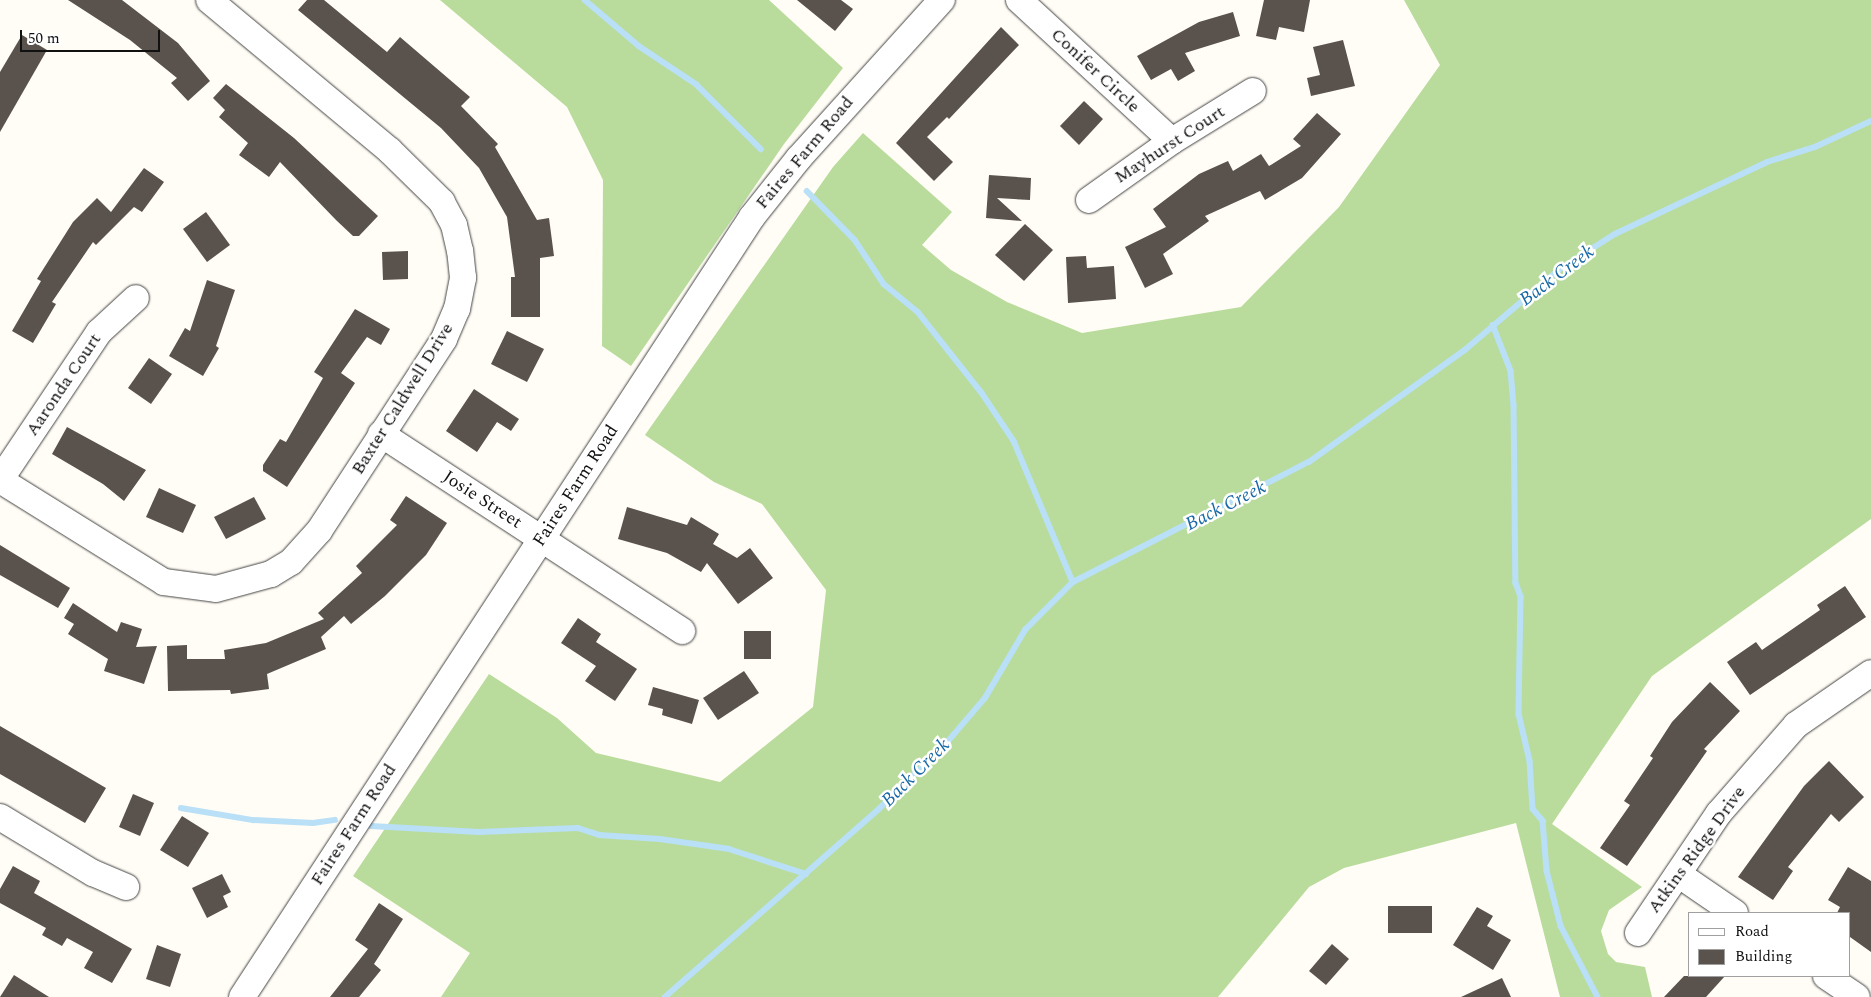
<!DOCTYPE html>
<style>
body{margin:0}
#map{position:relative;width:1871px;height:997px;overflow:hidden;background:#fffdf5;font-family:Spectral,serif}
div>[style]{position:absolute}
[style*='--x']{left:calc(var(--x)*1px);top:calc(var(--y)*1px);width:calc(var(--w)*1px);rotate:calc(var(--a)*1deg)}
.forest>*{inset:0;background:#b9dc9c}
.stream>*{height:5.5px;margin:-2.75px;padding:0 2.75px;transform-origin:2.75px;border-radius:2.75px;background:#b9e0f7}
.building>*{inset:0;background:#5a524d}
.roads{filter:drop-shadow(0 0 1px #444) drop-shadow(0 0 1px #444)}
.minor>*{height:26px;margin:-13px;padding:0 13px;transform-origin:13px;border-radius:13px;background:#fff}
span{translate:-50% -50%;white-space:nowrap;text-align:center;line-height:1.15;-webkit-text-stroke:5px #fff;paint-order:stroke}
.street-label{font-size:18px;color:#111}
.water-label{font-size:19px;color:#1768a6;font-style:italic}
.legend{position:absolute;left:1688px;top:912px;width:162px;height:65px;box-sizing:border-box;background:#fff;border:1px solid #a0a0a0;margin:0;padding:6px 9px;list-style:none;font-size:15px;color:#111}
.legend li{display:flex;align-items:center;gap:10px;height:25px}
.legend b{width:25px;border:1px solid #a0a0a0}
.scale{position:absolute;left:20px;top:30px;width:140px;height:22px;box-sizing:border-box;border:2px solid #111;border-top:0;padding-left:6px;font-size:15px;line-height:18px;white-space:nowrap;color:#111;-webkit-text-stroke:4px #fff;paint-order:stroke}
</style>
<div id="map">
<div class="forest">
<i style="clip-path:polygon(440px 0,769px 0,843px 68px,784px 144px,631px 366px,602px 346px,603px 180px,567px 107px)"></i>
<i style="clip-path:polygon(1404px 0,1871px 0,1871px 519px,1652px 676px,1552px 824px,1642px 887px,1609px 910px,1601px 931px,1608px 954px,1616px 962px,1645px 967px,1652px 997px,1560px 997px,1516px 823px,1344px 868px,1309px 887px,1218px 997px,441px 997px,470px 953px,353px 876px,489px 674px,557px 718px,596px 753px,720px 782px,813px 707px,826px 590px,762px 504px,714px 482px,645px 435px,833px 167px,863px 133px,952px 212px,922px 245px,951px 270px,1007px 302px,1082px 333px,1241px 307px,1339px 207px,1440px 65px)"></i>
</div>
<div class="stream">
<i style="--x:585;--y:0;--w:71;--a:40.4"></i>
<i style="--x:639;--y:46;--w:69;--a:33.7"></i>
<i style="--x:696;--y:84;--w:92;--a:45"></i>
<i style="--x:807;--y:191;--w:69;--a:45.6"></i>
<i style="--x:855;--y:240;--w:53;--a:56.6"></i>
<i style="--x:884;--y:284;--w:44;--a:39.5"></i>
<i style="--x:918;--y:312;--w:103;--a:51.7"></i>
<i style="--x:982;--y:393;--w:58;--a:56.3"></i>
<i style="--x:1014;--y:441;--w:153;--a:67.3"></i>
<i style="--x:1493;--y:325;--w:49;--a:68.6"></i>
<i style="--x:1511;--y:371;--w:34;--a:85"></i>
<i style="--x:1514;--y:405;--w:178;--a:89.4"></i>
<i style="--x:1516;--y:583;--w:15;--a:70"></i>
<i style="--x:1521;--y:597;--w:117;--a:91"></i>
<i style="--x:1519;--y:714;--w:48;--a:76.8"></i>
<i style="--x:1530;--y:761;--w:48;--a:86.4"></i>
<i style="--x:1533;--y:809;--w:16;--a:50"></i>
<i style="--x:1543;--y:821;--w:50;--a:85.4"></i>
<i style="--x:1547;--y:871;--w:57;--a:75.7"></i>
<i style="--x:1561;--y:926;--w:80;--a:62.5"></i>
<i style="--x:181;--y:808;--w:73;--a:9.5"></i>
<i style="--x:253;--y:820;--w:60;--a:2.9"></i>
<i style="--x:313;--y:823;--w:22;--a:-8"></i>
<i style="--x:371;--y:826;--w:108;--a:3.2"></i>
<i style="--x:479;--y:832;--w:99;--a:-2.3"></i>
<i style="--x:578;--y:828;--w:22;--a:18"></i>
<i style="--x:599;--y:835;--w:61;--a:3.8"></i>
<i style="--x:660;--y:839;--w:70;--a:8.2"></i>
<i style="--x:729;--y:849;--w:81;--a:18"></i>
<i style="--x:665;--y:997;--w:285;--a:-41.3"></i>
<i style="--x:879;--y:809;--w:91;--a:-44.1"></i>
<i style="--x:944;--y:746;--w:63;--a:-49.5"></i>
<i style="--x:985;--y:698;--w:79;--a:-59.5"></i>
<i style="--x:1025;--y:630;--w:68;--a:-45"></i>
<i style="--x:1073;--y:582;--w:265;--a:-27"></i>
<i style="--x:1309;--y:462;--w:193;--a:-35.7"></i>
<i style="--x:1466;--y:349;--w:123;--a:-40.4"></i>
<i style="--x:1560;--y:269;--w:65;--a:-32.5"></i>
<i style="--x:1615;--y:234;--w:168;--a:-25.3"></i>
<i style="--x:1767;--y:162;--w:50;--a:-17.4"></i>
<i style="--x:1815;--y:147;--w:62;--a:-24.9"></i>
</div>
<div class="building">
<i style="clip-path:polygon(68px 0,122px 0,178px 43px,210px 81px,188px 101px,171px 83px,177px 78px,130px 40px)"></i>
<i style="clip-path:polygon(307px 0,324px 0,387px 52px,400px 37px,470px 97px,461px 106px,498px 144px,495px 147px,537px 220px,549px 218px,554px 256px,540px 258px,540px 317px,511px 317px,511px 277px,515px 277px,507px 217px,479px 168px,441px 128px,298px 10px)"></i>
<i style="clip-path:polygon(797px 0,841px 0,853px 9px,835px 31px)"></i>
<i style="clip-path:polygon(1264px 0,1310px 0,1304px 32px,1279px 27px,1276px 40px,1256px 36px)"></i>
<i style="clip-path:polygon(1233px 12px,1240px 36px,1185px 53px,1195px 71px,1178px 81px,1171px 69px,1151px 80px,1137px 56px,1199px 22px)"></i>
<i style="clip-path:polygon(1001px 27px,1019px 45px,949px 119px,947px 117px,927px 137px,953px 162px,934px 181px,896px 143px)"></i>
<i style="clip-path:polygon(22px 35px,47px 50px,0 132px,0 72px)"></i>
<i style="clip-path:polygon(1343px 40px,1355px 86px,1311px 96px,1307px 78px,1320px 75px,1313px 47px)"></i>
<i style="clip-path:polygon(226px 84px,294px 138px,378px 216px,359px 236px,353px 236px,336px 220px,280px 162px,269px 177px,239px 155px,248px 143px,219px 117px,225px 110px,213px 98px)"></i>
<i style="clip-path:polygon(1084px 101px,1103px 119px,1079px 145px,1060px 126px)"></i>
<i style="clip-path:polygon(1317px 113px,1341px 134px,1302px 178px,1265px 200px,1260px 191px,1205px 216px,1209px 221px,1163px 254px,1173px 274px,1145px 288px,1125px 247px,1166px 227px,1153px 209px,1199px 174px,1228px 161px,1233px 171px,1261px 154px,1269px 166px,1301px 146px,1293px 139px)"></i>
<i style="clip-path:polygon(144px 168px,164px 182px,142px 212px,134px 207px,96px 245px,93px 242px,52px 302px,56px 304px,33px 343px,12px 331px,41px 281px,37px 279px,73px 222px,97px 198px,111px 212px)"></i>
<i style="clip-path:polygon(989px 175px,1031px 178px,1030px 200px,997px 198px,1022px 221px,986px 218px)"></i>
<i style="clip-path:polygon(206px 212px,230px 245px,207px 262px,183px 229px)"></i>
<i style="clip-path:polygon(1025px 224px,1053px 250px,1024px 281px,995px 255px)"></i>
<i style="clip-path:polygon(408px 251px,408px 279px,383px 280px,382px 252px)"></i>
<i style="clip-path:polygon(1086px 256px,1087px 268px,1114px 266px,1116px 299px,1068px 303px,1066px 257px)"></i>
<i style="clip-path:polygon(207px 280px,235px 290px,216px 346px,219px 348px,203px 376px,169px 356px,185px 328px,190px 331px)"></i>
<i style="clip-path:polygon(355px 309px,390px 329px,381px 345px,367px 337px,341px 373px,355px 383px,287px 487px,263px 471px,263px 465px,280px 439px,286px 442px,323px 378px,314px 372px)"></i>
<i style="clip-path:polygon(507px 331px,544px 349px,527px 382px,491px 364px)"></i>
<i style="clip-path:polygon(149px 358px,172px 374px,151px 404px,128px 388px)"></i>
<i style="clip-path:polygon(474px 389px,519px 419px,511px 431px,497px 422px,477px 452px,446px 431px)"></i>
<i style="clip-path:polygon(67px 427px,146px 470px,124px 501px,103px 484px,52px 454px)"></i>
<i style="clip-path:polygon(159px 488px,196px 505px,183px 533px,146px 517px)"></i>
<i style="clip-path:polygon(406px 496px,447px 523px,426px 555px,385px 596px,351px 624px,344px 616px,321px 637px,326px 649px,267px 674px,269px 689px,231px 694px,230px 690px,168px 691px,167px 646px,187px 645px,187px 659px,225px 659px,224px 650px,266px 643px,324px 619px,318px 613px,362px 573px,356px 566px,397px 525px,390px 520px)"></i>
<i style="clip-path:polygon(254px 497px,266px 519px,226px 539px,214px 517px)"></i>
<i style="clip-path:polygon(627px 507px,687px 525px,691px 517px,719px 534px,713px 544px,737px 558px,750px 548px,773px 578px,738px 604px,707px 563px,701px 572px,667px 553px,618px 539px)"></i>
<i style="clip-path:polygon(0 545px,70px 588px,58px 608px,0 575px)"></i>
<i style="clip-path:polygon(1845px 586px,1866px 617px,1750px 695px,1727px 662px,1756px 642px,1762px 650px,1820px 610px,1817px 605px)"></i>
<i style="clip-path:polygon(73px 603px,117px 632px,121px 622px,142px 629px,136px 647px,157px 646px,144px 684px,104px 671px,108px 659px,68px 634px,74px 624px,64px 618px)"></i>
<i style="clip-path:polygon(578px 618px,601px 634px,596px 642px,637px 669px,615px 701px,585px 681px,596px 666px,561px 643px)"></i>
<i style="clip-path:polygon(744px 631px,771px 631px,771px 659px,744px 659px)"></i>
<i style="clip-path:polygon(744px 671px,759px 693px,718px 720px,703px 698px)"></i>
<i style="clip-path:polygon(1710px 682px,1740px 711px,1704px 749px,1707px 751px,1627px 866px,1600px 848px,1630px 805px,1624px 801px,1653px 758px,1650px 756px,1672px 722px)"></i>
<i style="clip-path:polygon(653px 687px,699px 700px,692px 724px,662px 715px,663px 709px,648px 705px)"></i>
<i style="clip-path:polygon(0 726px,106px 788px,85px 823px,0 774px)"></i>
<i style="clip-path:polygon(1829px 761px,1864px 797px,1839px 822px,1831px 814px,1788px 867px,1793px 871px,1773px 900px,1738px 877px,1804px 786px)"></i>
<i style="clip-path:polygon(133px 794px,154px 803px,140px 836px,119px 827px)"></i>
<i style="clip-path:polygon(182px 816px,209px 833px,188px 867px,160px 850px)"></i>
<i style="clip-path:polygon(13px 866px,40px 881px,34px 893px,132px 949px,112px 983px,84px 968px,93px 952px,67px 938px,62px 946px,42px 935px,46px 928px,0 903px,0 889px)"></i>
<i style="clip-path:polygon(1848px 867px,1871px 881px,1871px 952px,1850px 937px,1850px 913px,1837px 913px,1840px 907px,1828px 900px)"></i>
<i style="clip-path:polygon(222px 874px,231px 892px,223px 896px,228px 907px,207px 918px,192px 888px)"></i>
<i style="clip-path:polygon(379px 903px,403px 919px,374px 964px,381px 970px,359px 997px,330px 997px,368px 949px,355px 940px)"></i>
<i style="clip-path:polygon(1388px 906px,1432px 906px,1432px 933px,1388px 933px)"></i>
<i style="clip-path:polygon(1477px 907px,1493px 916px,1487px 926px,1511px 940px,1493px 970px,1453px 945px)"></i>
<i style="clip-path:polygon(1332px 944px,1349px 959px,1326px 985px,1309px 971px)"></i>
<i style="clip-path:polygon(157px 945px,181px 954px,170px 987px,146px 979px)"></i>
<i style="clip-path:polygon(14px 975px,49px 997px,0 997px)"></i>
<i style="clip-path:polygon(1684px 976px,1725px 976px,1706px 997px,1664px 997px)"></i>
<i style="clip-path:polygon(1502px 978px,1511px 997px,1461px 997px)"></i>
</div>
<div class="roads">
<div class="minor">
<i style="--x:1019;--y:0;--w:208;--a:42.7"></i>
<i style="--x:1089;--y:200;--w:102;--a:-35.4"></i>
<i style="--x:1172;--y:141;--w:95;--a:-31.7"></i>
<i style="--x:381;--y:434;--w:360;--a:33.2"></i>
<i style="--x:0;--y:480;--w:193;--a:31.9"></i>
<i style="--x:164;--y:582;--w:52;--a:7.7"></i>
<i style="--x:216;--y:589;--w:57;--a:-15.3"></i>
<i style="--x:271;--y:574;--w:23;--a:-31"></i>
<i style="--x:291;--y:562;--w:42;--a:-47.9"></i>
<i style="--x:319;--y:531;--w:229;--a:-56.9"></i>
<i style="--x:444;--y:339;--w:33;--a:-67"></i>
<i style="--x:457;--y:309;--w:32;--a:-79"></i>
<i style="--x:463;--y:278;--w:27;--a:-96"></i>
<i style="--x:460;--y:251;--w:27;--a:-103"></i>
<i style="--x:454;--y:225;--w:26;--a:-118"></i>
<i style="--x:442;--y:202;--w:74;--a:-135.5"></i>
<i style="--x:389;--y:150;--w:234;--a:-140.2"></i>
<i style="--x:0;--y:480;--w:178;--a:-56.2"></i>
<i style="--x:99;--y:332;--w:50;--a:-42.6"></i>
<i style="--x:0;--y:817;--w:109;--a:31.1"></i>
<i style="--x:93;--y:873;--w:36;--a:23"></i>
<i style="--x:1678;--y:874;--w:69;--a:34.4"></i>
<i style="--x:1638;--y:933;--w:145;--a:-56"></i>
<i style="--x:1719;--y:813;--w:117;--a:-48.8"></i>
<i style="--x:1796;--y:725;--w:91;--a:-34.7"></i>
<i style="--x:1826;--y:976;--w:37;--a:34"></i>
<i style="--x:242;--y:997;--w:932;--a:-56.82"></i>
<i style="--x:752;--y:217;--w:75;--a:-51.5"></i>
<i style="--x:799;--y:158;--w:213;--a:-47.9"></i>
</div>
</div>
<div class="street-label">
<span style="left:1095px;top:71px;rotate:43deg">Conifer Circle</span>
<span style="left:1170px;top:145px;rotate:-33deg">Mayhurst Court</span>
<span style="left:805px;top:153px;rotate:-50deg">Faires Farm Road</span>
<span style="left:64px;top:385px;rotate:-56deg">Aaronda Court</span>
<span style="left:403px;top:399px;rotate:-58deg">Baxter Caldwell Drive</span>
<span style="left:576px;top:486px;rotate:-57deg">Faires Farm Road</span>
<span style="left:482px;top:500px;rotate:33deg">Josie Street</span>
<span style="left:354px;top:825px;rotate:-57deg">Faires Farm Road</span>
<span style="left:1697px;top:850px;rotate:-54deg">Atkins Ridge Drive</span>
</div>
<div class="water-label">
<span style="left:1557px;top:276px;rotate:-37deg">Back Creek</span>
<span style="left:1226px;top:506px;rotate:-27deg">Back Creek</span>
<span style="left:916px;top:773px;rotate:-45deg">Back Creek</span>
</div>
<ul class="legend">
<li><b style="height:6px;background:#fff"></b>Road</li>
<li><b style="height:14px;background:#5a524d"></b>Building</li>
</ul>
<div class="scale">50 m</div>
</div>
